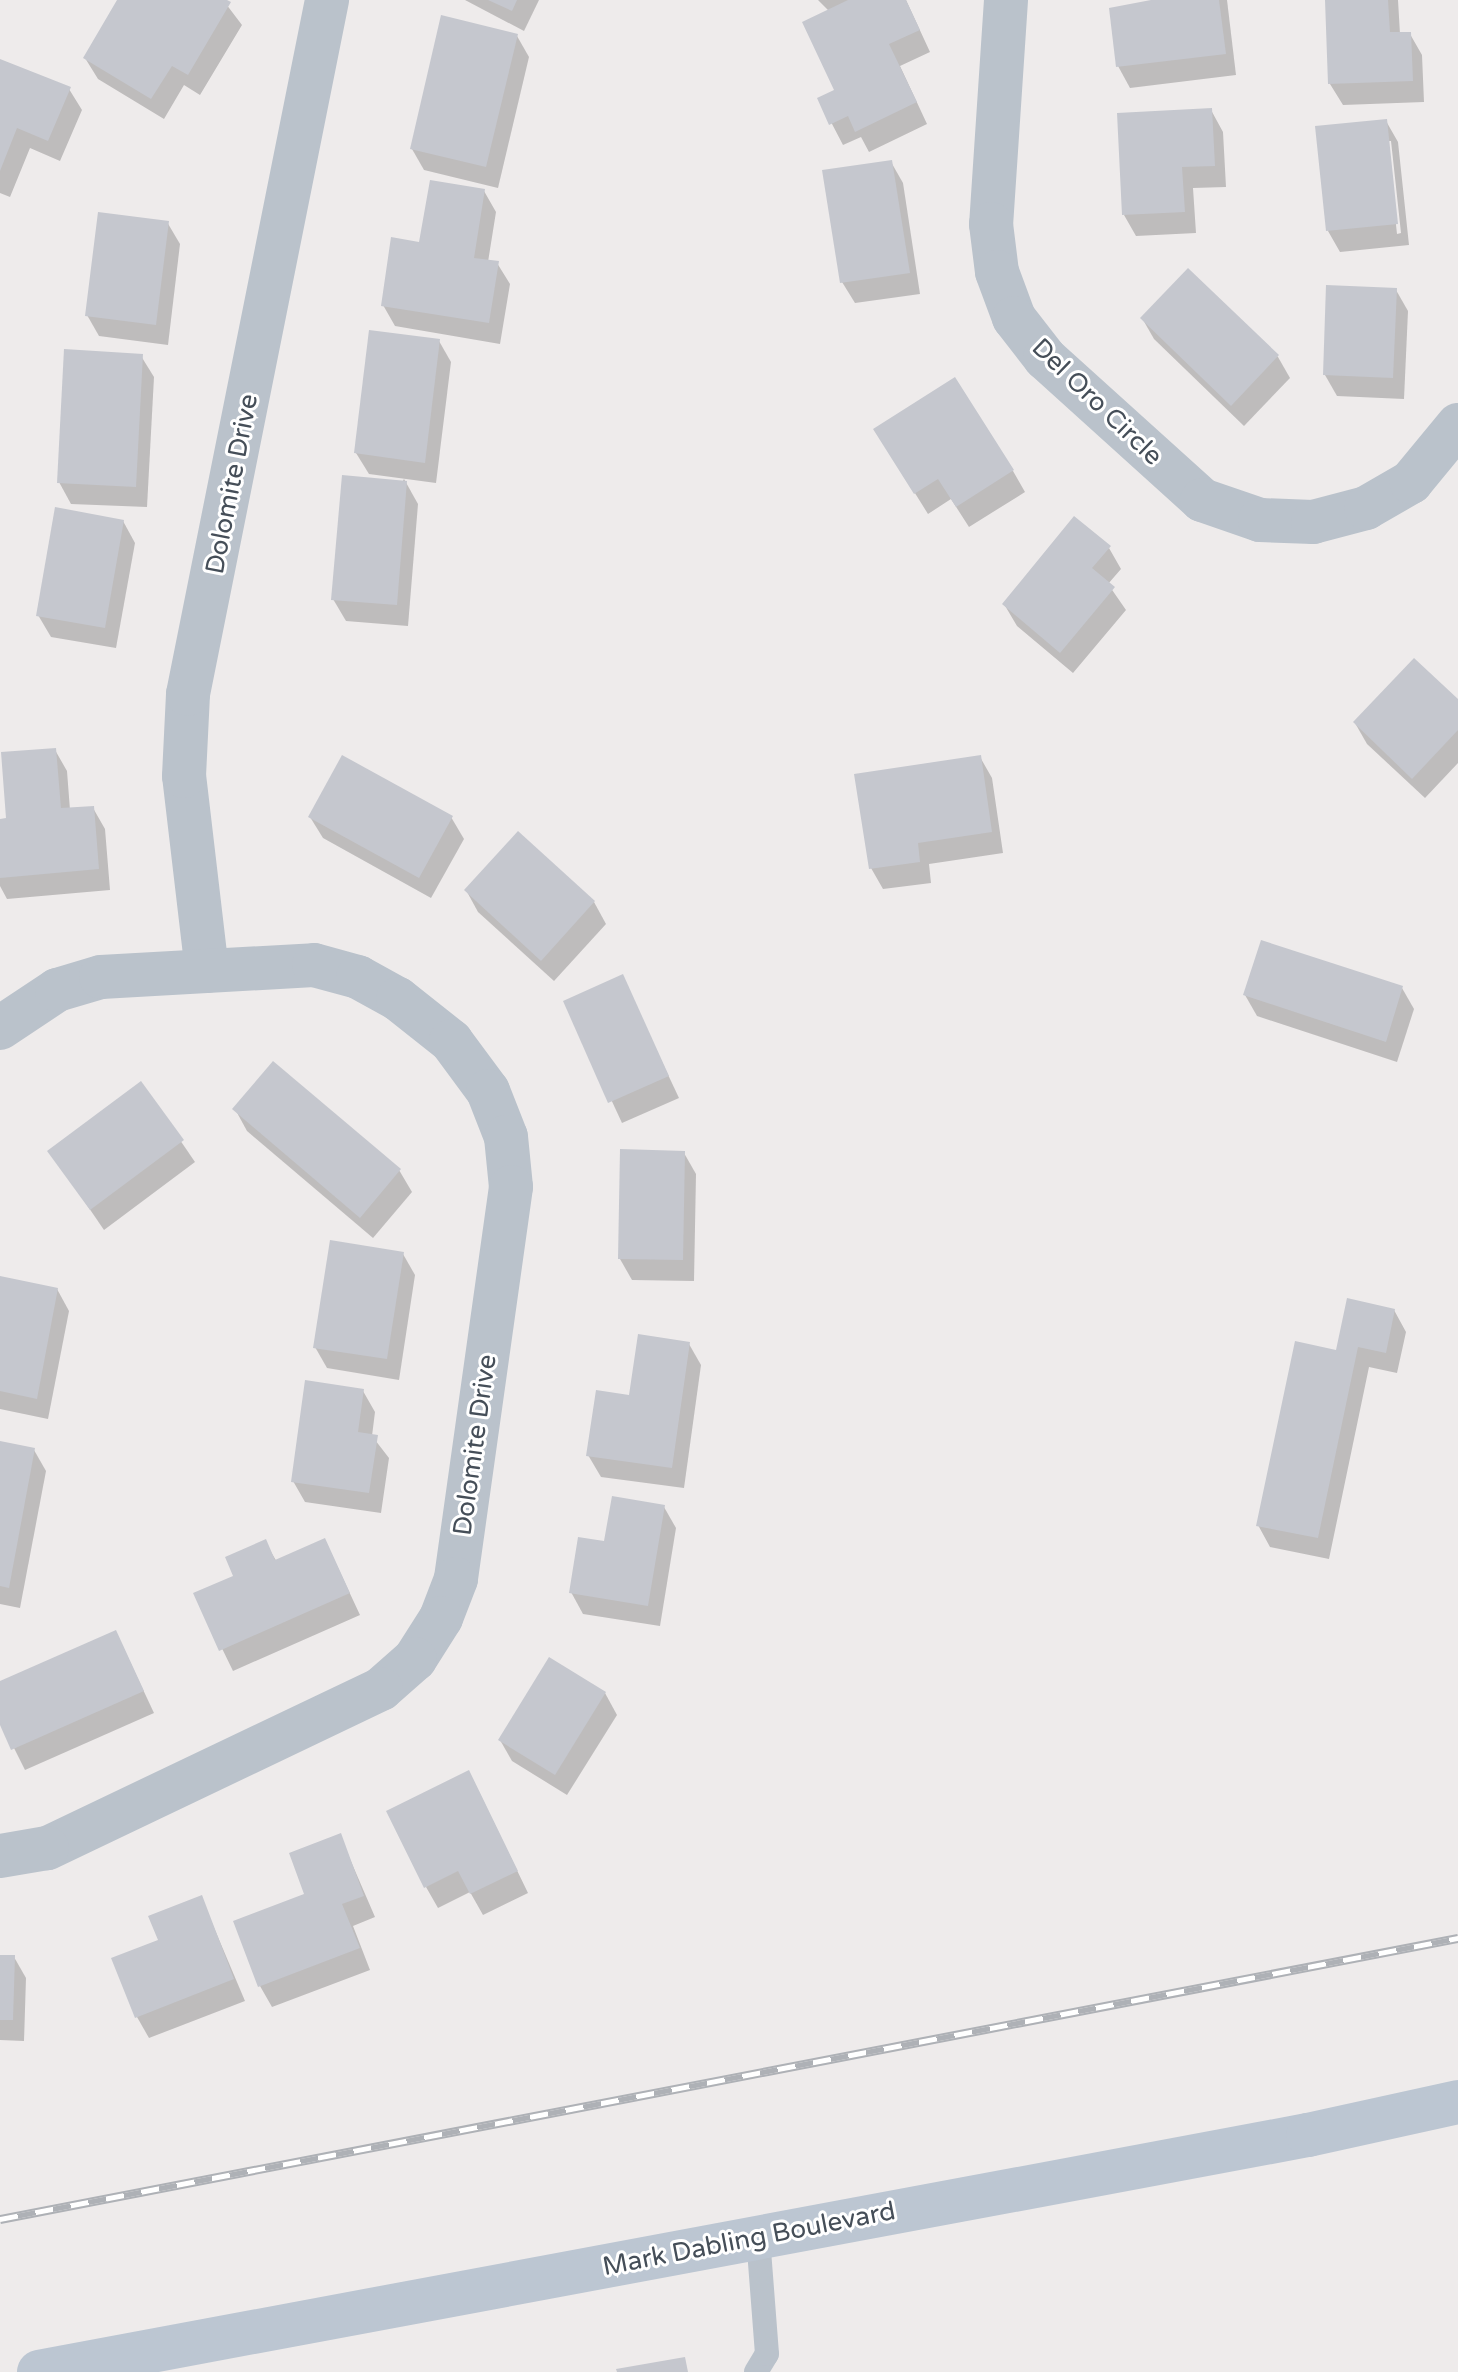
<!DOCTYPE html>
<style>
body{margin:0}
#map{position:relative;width:1458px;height:2372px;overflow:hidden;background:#eeebeb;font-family:"Varela Round",sans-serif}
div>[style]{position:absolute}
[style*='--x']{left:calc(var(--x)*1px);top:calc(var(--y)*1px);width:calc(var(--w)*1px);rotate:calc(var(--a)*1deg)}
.shadow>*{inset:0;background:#0003}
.building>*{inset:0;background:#c5c7ce}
.lane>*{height:24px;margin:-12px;padding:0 12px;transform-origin:12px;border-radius:12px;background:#bac2cb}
.street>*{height:44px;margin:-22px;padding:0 22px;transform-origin:22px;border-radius:22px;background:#bac2cb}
.secondary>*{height:44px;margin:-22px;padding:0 22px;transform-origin:22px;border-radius:22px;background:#bcc6d2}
.rail>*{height:9px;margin-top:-4.5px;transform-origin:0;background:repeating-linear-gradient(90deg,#fff 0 18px,#aeb1b6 0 36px);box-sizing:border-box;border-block:2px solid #aeb1b6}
span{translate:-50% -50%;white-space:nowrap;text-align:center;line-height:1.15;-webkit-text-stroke:6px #fff;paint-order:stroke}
.street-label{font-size:26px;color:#454e58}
</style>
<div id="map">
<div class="shadow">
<i style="clip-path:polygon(120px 0,223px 0,242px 25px,200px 95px,184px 85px,164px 119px,98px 79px,85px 58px)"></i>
<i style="clip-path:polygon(465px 0,539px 0,524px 31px)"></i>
<i style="clip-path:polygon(818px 0,906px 0,930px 52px,900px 66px,927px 124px,869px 152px,861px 137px,843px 145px,819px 99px,837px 91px,829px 11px)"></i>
<i style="clip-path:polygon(1153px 0,1227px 0,1236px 75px,1130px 88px,1118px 66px)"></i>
<i style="clip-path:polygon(1327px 0,1398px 0,1400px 34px,1410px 34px,1422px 55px,1424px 102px,1343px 105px,1330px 84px)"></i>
<i style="clip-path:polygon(517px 36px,529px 57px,498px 188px,424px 170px,412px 149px)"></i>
<i style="clip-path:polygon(0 61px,69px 89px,82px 110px,60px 161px,30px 148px,10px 197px,0 193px)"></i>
<i style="clip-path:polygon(1211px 110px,1223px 132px,1226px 187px,1193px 188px,1196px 233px,1136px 236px,1124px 215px)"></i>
<i style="clip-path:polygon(evenodd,1386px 121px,1398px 142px,1409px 245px,1340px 252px,1328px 231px,1386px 121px,1387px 141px,1391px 141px,1401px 233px,1397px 234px,1387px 141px)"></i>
<i style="clip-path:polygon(891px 162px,903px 183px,920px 294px,855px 303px,842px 282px)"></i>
<i style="clip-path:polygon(484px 191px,496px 212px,488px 262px,497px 263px,510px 284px,500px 344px,395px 326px,383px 305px,421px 245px)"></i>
<i style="clip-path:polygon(167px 222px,180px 244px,168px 345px,99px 336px,87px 315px)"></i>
<i style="clip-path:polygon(1188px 270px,1278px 357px,1290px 378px,1244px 426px,1154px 339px,1142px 318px)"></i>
<i style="clip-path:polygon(1396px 290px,1408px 311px,1404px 399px,1337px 396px,1325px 375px)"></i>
<i style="clip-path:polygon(439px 341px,451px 362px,436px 483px,369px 474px,356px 453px)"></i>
<i style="clip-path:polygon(141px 356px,154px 377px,147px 507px,71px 504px,59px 482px)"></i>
<i style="clip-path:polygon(888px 450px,1013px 471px,1025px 492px,969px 527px,951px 499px,928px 514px)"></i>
<i style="clip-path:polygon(404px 479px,418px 504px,408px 626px,346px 621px,333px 599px)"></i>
<i style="clip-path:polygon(123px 521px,135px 543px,116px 648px,51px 637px,38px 615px)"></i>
<i style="clip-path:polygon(1109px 548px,1121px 569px,1108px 584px,1126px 610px,1073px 673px,1017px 626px,1004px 604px)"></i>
<i style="clip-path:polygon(1458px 702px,1458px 763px,1425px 798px,1367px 744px,1355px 723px)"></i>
<i style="clip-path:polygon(55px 750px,67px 771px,70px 810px,93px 808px,105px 829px,110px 890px,7px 899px,0 886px,0 821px,8px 820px)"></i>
<i style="clip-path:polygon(980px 757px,992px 778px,1003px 853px,929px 864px,931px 883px,883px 889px,871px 868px)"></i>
<i style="clip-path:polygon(310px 817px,451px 817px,464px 839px,431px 898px,323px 838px)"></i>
<i style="clip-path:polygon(518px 833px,594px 902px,606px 924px,554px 981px,478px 912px,466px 890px)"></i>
<i style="clip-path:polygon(622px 977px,679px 1098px,622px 1123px,566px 1002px)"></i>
<i style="clip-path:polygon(1402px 988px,1414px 1009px,1397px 1062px,1257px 1016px,1245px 995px)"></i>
<i style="clip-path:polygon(141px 1083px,195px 1162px,104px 1230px,50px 1151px)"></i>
<i style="clip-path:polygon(235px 1109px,399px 1170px,412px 1192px,373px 1238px,247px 1131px)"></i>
<i style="clip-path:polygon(684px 1153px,696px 1174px,694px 1281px,632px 1280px,620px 1259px)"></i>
<i style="clip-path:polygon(403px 1254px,415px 1275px,399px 1380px,327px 1368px,315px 1347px)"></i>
<i style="clip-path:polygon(0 1278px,57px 1289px,69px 1311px,48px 1419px,0 1409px)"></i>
<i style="clip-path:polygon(1394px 1310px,1406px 1332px,1397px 1373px,1369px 1367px,1329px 1559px,1270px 1547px,1258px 1525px,1337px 1353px)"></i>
<i style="clip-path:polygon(689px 1344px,701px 1365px,684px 1488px,601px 1477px,588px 1455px,631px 1397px)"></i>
<i style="clip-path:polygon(363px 1391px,375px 1412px,372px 1436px,389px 1458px,381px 1513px,305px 1502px,293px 1481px)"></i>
<i style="clip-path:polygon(0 1443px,34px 1450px,46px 1471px,20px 1608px,0 1604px)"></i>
<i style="clip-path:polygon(664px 1507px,676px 1528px,660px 1626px,583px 1614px,571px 1592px,606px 1544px)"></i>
<i style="clip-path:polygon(325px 1540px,360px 1615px,233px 1671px,196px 1595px,236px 1577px,265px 1542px,277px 1562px)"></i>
<i style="clip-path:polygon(116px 1632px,154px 1713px,25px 1770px,0 1720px,0 1684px)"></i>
<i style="clip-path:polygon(605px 1693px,617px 1715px,567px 1795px,512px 1761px,500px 1740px)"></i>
<i style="clip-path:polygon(480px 1794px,528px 1893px,483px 1915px,470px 1892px,438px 1908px,426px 1887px)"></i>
<i style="clip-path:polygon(340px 1836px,375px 1917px,353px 1926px,370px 1970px,272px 2007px,260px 1986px)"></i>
<i style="clip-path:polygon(201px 1897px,245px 2001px,149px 2038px,137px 2017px)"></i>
<i style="clip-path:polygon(0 1957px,14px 1957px,26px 1978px,24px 2041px,0 2040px)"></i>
</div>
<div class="building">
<i style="clip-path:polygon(117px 0,227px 0,231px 2px,188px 75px,172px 66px,151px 99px,83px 58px)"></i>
<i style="clip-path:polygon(488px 0,517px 0,512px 11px)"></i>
<i style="clip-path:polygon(848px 0,906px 0,920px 30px,889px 44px,917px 102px,855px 132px,848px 116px,829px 125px,817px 98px,834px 90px,802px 22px)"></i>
<i style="clip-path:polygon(1151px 0,1219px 0,1226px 54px,1116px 67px,1109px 8px)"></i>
<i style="clip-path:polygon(1325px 0,1388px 0,1390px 32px,1411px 32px,1413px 81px,1328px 84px)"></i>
<i style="clip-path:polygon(441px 15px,518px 34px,486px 167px,410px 149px)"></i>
<i style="clip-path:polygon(0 59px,71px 87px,48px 141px,17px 128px,0 171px)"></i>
<i style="clip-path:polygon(1212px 108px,1215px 166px,1182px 167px,1185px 212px,1122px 215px,1117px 113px)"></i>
<i style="clip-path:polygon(1387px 119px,1398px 224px,1326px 231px,1315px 126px)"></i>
<i style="clip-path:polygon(892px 160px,910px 273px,840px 283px,822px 170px)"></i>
<i style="clip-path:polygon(430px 180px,485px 189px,474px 258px,499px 261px,489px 323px,381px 306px,391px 237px,419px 242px)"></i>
<i style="clip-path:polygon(98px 212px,169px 221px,156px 325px,85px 316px)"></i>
<i style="clip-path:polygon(1188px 268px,1279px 355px,1231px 406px,1140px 318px)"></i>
<i style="clip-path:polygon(1326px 285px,1397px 288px,1393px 378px,1323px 375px)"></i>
<i style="clip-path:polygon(369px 330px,440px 339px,425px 463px,354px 453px)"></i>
<i style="clip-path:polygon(64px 349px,143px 354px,136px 487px,57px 483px)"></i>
<i style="clip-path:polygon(955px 377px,1014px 470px,956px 507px,938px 479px,914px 494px,873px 429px)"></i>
<i style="clip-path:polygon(342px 475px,407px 481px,397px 605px,331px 600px)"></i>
<i style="clip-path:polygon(55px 507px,124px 520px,105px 628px,36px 616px)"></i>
<i style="clip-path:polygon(1074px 516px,1111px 546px,1092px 568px,1115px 587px,1060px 653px,1002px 604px)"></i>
<i style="clip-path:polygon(1414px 658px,1458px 699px,1458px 730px,1412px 779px,1353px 722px)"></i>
<i style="clip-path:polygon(56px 748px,61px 808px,94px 806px,99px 869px,0 878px,0 819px,6px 818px,1px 752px)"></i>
<i style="clip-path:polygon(342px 755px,453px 816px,419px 878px,308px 817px)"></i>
<i style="clip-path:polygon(981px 755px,992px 832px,918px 843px,920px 862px,869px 869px,854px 774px)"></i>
<i style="clip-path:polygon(518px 831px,595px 901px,541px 961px,464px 890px)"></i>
<i style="clip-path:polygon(1261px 940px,1403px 986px,1386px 1042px,1243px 995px)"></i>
<i style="clip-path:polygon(623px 974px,669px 1076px,608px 1103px,563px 1001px)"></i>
<i style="clip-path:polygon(273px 1061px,401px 1169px,360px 1218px,232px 1109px)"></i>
<i style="clip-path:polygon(141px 1081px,184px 1140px,90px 1210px,47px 1151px)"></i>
<i style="clip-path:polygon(620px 1149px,685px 1151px,683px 1260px,618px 1259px)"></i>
<i style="clip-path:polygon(330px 1240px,404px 1252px,387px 1359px,313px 1348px)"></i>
<i style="clip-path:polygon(0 1276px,58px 1288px,37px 1399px,0 1391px)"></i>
<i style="clip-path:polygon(1347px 1298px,1395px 1309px,1386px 1353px,1358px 1347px,1318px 1538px,1256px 1526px,1295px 1341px,1336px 1350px)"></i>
<i style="clip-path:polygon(638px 1334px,690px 1342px,672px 1468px,586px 1456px,596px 1390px,629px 1395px)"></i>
<i style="clip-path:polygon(305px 1380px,364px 1389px,358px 1432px,378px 1435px,369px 1493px,291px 1482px)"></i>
<i style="clip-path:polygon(0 1441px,35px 1448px,9px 1588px,0 1586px)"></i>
<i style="clip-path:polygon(612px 1496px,665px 1505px,648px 1606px,569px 1593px,578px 1537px,604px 1541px)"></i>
<i style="clip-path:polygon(325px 1538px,350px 1593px,219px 1651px,193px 1593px,233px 1576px,225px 1557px,266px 1539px,275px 1560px)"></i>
<i style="clip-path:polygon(116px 1630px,144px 1691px,11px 1750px,0 1725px,0 1681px)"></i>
<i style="clip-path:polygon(549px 1657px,606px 1692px,555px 1775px,498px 1740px)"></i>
<i style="clip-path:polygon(469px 1770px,518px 1871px,470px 1894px,458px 1871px,424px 1888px,386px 1811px)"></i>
<i style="clip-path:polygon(341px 1833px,364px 1896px,342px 1904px,360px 1948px,258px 1987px,233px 1921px,304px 1894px,289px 1853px)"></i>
<i style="clip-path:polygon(202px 1895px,234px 1979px,135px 2018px,111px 1958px,158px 1940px,148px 1916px)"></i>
<i style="clip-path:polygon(0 1955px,15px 1955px,13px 2020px,0 2020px)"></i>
<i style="clip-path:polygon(685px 2357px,688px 2372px,617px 2372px,616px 2369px)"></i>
</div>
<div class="lane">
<i style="--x:756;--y:2372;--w:21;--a:-59"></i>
<i style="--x:767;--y:2354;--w:116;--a:-94.4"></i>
</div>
<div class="street">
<i style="--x:1006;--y:0;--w:225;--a:93.8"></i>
<i style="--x:991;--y:224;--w:48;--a:82.9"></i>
<i style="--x:997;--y:272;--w:49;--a:69.7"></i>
<i style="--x:1014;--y:318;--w:51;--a:52.2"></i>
<i style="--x:1045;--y:358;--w:212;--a:42.1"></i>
<i style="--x:1202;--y:500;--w:61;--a:19"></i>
<i style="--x:1260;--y:520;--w:53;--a:2.2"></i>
<i style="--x:1313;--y:522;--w:55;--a:-14.8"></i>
<i style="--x:1366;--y:508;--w:52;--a:-30"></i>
<i style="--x:1411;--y:482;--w:74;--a:-50.5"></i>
<i style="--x:207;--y:971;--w:196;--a:-96.7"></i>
<i style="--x:184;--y:776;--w:82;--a:-87.2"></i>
<i style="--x:188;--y:694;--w:708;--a:-78.67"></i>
<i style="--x:0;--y:1028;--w:69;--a:-33.7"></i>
<i style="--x:57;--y:990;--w:46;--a:-16.5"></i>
<i style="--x:101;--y:977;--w:213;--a:-3.2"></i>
<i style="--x:314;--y:965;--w:46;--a:15.3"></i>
<i style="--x:358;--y:977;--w:46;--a:28.8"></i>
<i style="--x:398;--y:999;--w:68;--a:38.4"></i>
<i style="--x:451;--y:1041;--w:62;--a:53.5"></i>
<i style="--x:488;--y:1091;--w:49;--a:68.6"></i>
<i style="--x:506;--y:1137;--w:50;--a:84.3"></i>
<i style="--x:511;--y:1187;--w:396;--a:98"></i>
<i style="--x:456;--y:1579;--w:42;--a:111"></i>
<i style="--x:441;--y:1618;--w:49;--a:122.4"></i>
<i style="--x:415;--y:1659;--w:45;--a:138.6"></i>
<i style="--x:381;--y:1689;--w:370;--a:154.5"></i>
<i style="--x:47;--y:1848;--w:48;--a:170.3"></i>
</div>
<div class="secondary">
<i style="--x:39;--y:2372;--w:1291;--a:-10.58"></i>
<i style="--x:1308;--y:2135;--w:154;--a:-12.4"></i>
</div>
<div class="rail">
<i style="--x:0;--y:2219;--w:1485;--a:-10.91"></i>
</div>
<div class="street-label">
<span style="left:1097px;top:402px;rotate:44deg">Del Oro Circle</span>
<span style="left:232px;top:484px;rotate:-79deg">Dolomite Drive</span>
<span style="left:475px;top:1445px;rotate:-82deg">Dolomite Drive</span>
<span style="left:749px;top:2239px;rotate:-11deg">Mark Dabling Boulevard</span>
</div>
</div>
